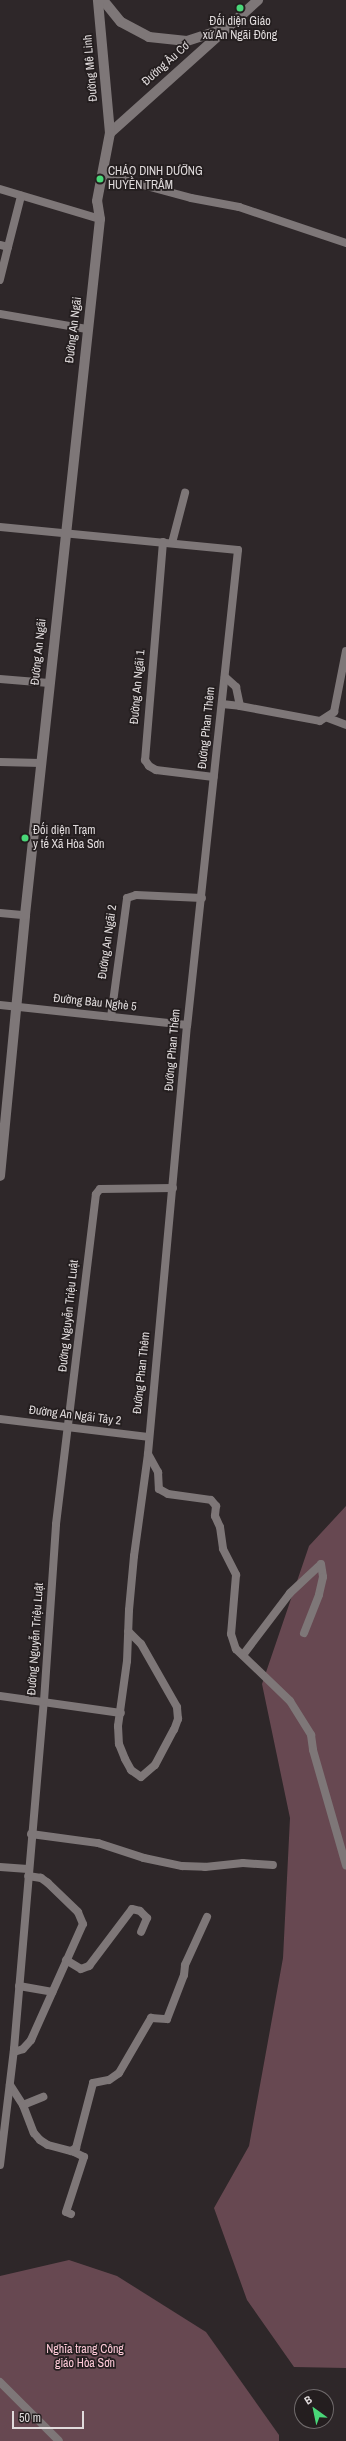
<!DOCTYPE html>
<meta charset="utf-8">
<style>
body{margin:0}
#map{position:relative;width:346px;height:2441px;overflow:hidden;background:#2e2729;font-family:"Archivo Narrow",sans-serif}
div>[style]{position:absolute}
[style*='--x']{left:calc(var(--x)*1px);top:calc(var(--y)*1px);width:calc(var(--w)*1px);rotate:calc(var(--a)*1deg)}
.green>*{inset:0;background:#674851}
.street>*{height:8px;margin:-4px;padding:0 4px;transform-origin:4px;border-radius:4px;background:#7e7778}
.secondary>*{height:10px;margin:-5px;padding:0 5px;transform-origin:5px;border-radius:5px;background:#7e7778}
.dots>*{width:11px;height:11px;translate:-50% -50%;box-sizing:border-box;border:2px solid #241e1f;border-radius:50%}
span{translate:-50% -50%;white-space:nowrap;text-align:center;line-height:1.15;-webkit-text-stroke:3.5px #241e1f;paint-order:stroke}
.poi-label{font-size:12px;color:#e0dbdc}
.left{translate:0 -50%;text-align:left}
.street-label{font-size:12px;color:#e0dbdc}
.park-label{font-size:12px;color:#fecad8}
.north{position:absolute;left:294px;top:2389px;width:40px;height:40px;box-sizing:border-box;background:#241e1f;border:1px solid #6f6a6b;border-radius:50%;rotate:327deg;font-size:11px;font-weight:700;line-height:16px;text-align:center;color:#e0dbdc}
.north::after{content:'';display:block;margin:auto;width:14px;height:18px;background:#49d778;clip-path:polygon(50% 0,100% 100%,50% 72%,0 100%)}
.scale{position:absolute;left:12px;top:2411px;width:72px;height:18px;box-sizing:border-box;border:2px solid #e0dbdc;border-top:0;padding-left:5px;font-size:12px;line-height:14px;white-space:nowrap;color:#e0dbdc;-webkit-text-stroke:3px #241e1f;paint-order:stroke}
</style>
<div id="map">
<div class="green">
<i style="clip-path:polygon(346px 1506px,346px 2368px,294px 2367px,247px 2300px,214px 2208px,249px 2146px,283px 1958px,290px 1818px,262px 1684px,309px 1546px)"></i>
<i style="clip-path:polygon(69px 2260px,117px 2276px,206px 2332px,279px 2435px,279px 2441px,0 2441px,0 2276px)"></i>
</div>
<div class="street">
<i style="--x:102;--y:174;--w:92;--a:15.1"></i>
<i style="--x:191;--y:198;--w:49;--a:10.6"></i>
<i style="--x:239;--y:207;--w:113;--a:18.6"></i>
<i style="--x:0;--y:189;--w:104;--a:16.7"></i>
<i style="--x:0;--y:245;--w:8;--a:14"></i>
<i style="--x:8;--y:247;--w:34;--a:104"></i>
<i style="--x:8;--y:247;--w:53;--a:-75.7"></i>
<i style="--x:0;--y:314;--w:88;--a:9.8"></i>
<i style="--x:0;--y:527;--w:239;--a:5.5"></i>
<i style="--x:238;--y:550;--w:478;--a:96.1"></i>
<i style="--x:187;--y:1025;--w:431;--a:95.2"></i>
<i style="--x:148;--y:1454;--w:103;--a:97.8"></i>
<i style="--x:134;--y:1556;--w:54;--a:95.3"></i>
<i style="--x:129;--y:1610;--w:51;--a:92.2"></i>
<i style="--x:127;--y:1661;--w:66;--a:97.9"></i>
<i style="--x:118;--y:1726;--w:18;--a:87"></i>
<i style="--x:119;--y:1744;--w:16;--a:68"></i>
<i style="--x:125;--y:1759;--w:13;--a:61"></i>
<i style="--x:131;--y:1770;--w:12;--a:35"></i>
<i style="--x:141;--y:1777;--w:18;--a:-41"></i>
<i style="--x:155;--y:1765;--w:40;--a:-62"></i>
<i style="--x:174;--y:1730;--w:12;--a:-70"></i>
<i style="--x:178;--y:1719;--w:12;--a:-95"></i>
<i style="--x:177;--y:1707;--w:73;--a:-119.7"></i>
<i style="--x:141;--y:1644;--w:18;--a:-135"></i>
<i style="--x:163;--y:542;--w:219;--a:94.7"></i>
<i style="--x:145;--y:760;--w:7;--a:56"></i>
<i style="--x:149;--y:766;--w:8;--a:30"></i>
<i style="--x:156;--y:770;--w:58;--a:6.9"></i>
<i style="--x:172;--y:543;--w:52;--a:-75.4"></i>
<i style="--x:225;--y:677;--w:15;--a:42"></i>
<i style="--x:236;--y:687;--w:19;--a:78"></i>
<i style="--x:240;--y:706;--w:81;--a:10.6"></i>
<i style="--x:320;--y:721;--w:17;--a:-33"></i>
<i style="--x:334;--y:712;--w:62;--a:-78.9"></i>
<i style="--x:0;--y:679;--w:49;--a:4.7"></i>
<i style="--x:222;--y:704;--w:18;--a:6"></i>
<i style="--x:328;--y:718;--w:19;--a:21"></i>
<i style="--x:0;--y:762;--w:41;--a:1.4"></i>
<i style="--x:0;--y:913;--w:25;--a:5"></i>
<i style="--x:0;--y:1005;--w:188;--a:6.1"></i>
<i style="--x:111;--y:1017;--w:120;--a:-82.3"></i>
<i style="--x:127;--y:898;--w:9;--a:-18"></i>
<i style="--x:136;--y:895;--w:66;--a:2.6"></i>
<i style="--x:0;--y:1419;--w:149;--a:6.9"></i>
<i style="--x:148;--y:1454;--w:21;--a:61"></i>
<i style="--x:158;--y:1472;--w:17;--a:87"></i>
<i style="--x:159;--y:1489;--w:10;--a:29"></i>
<i style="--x:168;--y:1494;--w:43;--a:7.9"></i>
<i style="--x:211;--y:1500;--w:8;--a:50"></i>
<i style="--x:216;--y:1506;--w:10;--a:96"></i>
<i style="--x:215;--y:1516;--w:12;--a:66"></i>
<i style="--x:220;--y:1527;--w:22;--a:82"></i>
<i style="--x:223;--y:1549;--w:29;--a:63"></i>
<i style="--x:236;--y:1575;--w:59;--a:94.8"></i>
<i style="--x:231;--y:1634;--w:16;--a:72"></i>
<i style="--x:236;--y:1649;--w:75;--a:43.9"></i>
<i style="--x:290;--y:1701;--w:40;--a:58"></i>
<i style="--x:311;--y:1735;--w:15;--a:82"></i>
<i style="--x:313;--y:1750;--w:120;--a:74"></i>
<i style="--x:243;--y:1655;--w:78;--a:-52.8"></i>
<i style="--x:290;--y:1593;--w:42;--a:-43.1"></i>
<i style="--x:321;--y:1564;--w:13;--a:81"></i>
<i style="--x:323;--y:1577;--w:18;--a:103"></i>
<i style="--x:319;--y:1595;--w:41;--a:111.5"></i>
<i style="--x:0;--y:1696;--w:122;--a:8"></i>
<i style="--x:31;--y:1834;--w:68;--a:7.7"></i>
<i style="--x:98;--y:1843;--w:48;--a:18.1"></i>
<i style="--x:144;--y:1858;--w:39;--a:12"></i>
<i style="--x:182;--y:1866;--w:23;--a:2"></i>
<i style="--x:205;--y:1867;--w:38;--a:-6"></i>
<i style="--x:243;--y:1863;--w:30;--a:4"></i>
<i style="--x:0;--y:1867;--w:28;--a:4"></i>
<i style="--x:66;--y:1960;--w:17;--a:31"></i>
<i style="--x:81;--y:1969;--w:9;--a:-21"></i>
<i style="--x:89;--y:1966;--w:71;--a:-53"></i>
<i style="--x:132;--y:1909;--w:8;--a:14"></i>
<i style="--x:140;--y:1911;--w:10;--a:45"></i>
<i style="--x:147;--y:1918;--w:15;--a:113"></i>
<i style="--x:19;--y:1986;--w:34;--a:10"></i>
<i style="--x:14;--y:2052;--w:9;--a:-18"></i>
<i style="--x:23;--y:2049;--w:12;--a:-48"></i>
<i style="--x:31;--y:2040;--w:127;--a:-65.9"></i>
<i style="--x:83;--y:1924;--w:13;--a:-113"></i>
<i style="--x:78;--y:1912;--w:42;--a:-136"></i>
<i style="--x:48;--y:1883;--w:9;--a:-144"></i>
<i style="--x:41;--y:1878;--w:13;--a:-171"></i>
<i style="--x:10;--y:2085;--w:24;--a:57"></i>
<i style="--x:23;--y:2105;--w:30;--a:69"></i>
<i style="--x:34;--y:2133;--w:9;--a:49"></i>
<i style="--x:40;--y:2140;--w:9;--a:32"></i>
<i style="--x:48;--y:2145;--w:24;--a:15"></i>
<i style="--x:71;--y:2151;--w:6;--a:-31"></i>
<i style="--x:76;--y:2148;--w:67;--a:-75.3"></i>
<i style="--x:93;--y:2083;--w:16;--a:-11"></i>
<i style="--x:109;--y:2080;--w:12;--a:-35"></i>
<i style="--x:119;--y:2073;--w:64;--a:-59.8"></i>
<i style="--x:151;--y:2018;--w:16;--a:4"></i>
<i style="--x:167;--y:2019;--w:47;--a:-68.9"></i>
<i style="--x:184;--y:1975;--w:10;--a:-84"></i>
<i style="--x:185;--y:1965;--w:53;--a:-65.4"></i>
<i style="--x:23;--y:2105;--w:22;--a:-22"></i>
<i style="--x:0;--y:2165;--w:117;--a:-83.1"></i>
<i style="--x:14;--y:2049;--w:349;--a:-85.1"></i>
<i style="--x:44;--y:1701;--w:177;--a:-86.1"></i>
<i style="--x:56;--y:1524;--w:332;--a:-83.1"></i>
<i style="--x:96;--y:1194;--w:6;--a:-51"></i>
<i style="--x:100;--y:1189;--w:73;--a:-0.8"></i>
<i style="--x:71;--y:2214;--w:5;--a:-158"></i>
<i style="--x:66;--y:2212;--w:58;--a:-71.9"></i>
<i style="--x:84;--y:2157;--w:11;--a:-153"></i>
<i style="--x:74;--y:2152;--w:4;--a:-63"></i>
<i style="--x:0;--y:2382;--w:83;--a:45"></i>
</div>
<div class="secondary">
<i style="--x:103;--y:0;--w:28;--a:51"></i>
<i style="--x:121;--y:22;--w:32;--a:28"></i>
<i style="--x:149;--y:37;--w:38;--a:6"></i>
<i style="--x:187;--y:41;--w:33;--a:-18"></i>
<i style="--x:110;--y:133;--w:199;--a:-41.9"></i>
<i style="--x:0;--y:1176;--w:262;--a:-84.5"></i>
<i style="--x:25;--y:915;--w:700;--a:-83.85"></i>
<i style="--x:100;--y:219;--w:18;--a:-99"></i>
<i style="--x:97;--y:201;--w:69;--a:-79.2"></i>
<i style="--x:110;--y:133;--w:134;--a:-95.2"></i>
</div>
<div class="dots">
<i style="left:240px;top:8px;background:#49d778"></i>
<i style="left:100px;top:179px;background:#49d778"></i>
<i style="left:25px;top:838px;background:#49d778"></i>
</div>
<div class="poi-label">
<span style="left:240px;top:29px">Đối diện Giáo<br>xứ An Ngãi Đông</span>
<span class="left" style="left:108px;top:179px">CHÁO DINH DƯỠNG<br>HUYỀN TRÂM</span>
<span class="left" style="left:33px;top:838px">Đối diện Trạm<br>y tế Xã Hòa Sơn</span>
</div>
<div class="street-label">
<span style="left:166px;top:64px;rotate:-42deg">Đường Âu Cơ</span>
<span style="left:91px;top:68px;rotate:-95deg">Đường Mê Linh</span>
<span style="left:74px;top:330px;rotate:-83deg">Đường An Ngãi</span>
<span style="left:39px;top:652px;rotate:-84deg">Đường An Ngãi</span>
<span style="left:138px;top:687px;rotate:-85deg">Đường An Ngãi 1</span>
<span style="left:207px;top:728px;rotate:-84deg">Đường Phan Thêm</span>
<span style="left:108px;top:942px;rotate:-82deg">Đường An Ngãi 2</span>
<span style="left:95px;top:1003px;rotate:6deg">Đường Bàu Nghè 5</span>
<span style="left:173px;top:1050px;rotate:-85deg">Đường Phan Thêm</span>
<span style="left:69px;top:1316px;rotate:-84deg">Đường Nguyễn Triệu Luật</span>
<span style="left:142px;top:1373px;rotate:-84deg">Đường Phan Thêm</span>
<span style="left:75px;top:1416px;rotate:7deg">Đường An Ngãi Tây 2</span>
<span style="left:36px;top:1639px;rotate:-86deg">Đường Nguyễn Triệu Luật</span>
</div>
<div class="park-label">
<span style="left:85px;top:2357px">Nghĩa trang Công<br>giáo Hòa Sơn</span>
</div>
<div class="north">B</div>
<div class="scale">50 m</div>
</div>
